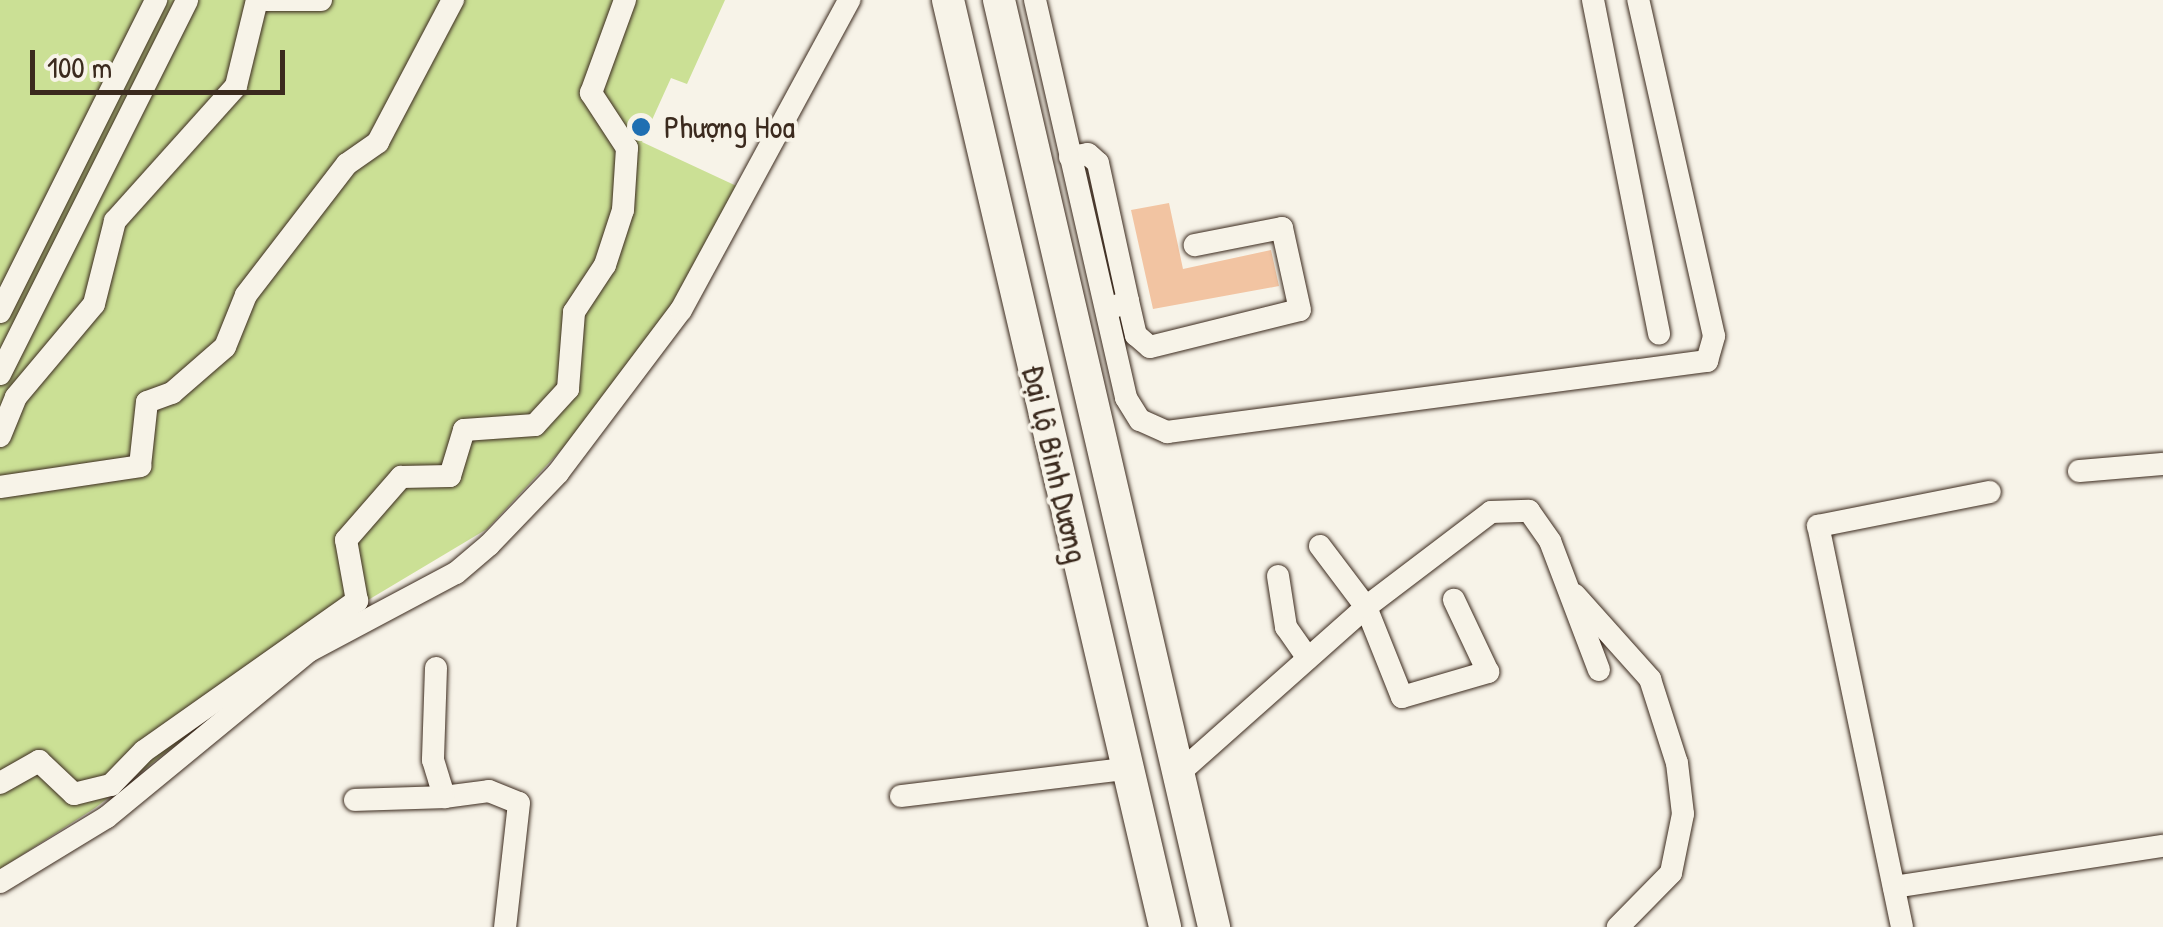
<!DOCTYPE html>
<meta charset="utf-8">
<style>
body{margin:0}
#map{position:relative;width:2163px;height:927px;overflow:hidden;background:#f7f3e8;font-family:"Patrick Hand",sans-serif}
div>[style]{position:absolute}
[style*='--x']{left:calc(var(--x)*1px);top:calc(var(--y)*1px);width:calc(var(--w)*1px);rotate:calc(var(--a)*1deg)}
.green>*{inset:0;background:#cbe095}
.building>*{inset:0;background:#f2c4a2}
.roads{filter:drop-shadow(0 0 2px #3b2a1e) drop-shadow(0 0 2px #3b2a1e)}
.minor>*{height:22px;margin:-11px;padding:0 11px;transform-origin:11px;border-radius:11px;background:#f7f3e8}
.highway>*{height:32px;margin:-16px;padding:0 16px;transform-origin:16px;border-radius:16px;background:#f7f3e8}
.dots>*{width:28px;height:28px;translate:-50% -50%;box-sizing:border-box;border:5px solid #f7f3e8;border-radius:50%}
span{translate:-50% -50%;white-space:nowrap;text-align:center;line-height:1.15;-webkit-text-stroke:8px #f7f3e8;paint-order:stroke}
.poi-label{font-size:32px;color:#3b2a1e}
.left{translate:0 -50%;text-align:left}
.street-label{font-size:32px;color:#3b2a1e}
.scale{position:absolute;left:30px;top:50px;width:255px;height:45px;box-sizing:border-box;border:5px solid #3b2a1e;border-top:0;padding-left:12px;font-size:30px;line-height:35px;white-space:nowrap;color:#3b2a1e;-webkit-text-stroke:8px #f7f3e8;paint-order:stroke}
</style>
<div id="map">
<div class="green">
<i style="clip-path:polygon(0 0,725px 0,687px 84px,671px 78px,642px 142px,743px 189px,678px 298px,578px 432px,487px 529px,338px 618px,95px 808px,0 869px)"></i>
</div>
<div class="building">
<i style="clip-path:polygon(1169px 203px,1183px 269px,1271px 250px,1279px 286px,1153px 309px,1131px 210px)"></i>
</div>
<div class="roads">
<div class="minor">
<i style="--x:257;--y:0;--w:64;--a:0"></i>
<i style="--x:1035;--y:0;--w:408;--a:77.1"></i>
<i style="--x:1126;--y:398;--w:26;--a:58"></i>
<i style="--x:1140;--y:420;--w:30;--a:24"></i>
<i style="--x:1167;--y:432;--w:545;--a:-7.49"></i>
<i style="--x:1707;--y:361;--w:26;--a:-74"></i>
<i style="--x:1714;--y:336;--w:344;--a:-102.7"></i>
<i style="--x:1593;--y:0;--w:340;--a:78.8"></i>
<i style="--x:1070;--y:157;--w:18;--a:-9"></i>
<i style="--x:1088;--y:154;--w:13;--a:42"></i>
<i style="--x:1098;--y:163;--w:141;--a:77.7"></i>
<i style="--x:1128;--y:301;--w:13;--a:157"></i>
<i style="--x:1128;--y:301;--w:35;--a:77"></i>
<i style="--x:1136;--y:335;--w:18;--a:41"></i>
<i style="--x:1150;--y:347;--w:154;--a:-13.9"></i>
<i style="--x:1300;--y:310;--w:84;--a:-102.4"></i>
<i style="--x:1282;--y:228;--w:89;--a:168.9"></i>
<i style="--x:0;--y:312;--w:349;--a:-63.4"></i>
<i style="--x:0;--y:374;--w:418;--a:-63.4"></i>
<i style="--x:0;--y:436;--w:42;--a:-67.7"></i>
<i style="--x:16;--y:397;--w:121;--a:-50"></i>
<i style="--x:94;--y:304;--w:86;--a:-75.8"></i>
<i style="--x:115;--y:221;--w:181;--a:-48.1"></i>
<i style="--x:236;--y:86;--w:89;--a:-76.3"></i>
<i style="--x:2079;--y:471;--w:84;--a:-4.8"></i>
<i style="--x:0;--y:487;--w:142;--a:-8.5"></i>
<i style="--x:140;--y:466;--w:64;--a:-83.8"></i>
<i style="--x:147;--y:402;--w:27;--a:-20"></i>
<i style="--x:172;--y:393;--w:70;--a:-41"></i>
<i style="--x:225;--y:347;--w:56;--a:-68"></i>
<i style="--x:246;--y:295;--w:165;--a:-52.4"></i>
<i style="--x:347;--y:164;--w:38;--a:-35"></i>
<i style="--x:378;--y:142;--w:161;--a:-62.2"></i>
<i style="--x:1320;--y:546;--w:76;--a:53"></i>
<i style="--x:1366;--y:607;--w:97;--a:68.2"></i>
<i style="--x:1402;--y:697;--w:90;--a:-16.2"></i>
<i style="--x:1488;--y:672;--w:80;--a:-115.3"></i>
<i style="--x:1278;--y:576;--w:52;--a:81.1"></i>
<i style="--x:1286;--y:627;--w:38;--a:55"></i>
<i style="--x:1575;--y:595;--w:113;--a:48.2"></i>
<i style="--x:1650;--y:679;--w:88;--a:72.2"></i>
<i style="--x:1677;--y:763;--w:51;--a:83.3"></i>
<i style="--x:1683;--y:814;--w:60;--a:101.5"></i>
<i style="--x:1671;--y:873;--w:76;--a:134.5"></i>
<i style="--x:436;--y:668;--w:92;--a:91.9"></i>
<i style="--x:433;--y:760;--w:39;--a:73"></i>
<i style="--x:444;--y:797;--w:45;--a:-7.6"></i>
<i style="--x:489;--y:791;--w:32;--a:22"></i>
<i style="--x:519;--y:803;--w:125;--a:96.4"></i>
<i style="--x:1178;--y:774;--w:251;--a:-41.6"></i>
<i style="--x:1366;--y:607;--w:157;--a:-37.2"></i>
<i style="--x:1491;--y:512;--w:38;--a:-2"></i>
<i style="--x:1529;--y:511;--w:37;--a:55"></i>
<i style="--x:1550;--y:541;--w:138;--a:69.2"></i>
<i style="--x:0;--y:783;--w:45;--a:-29.4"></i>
<i style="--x:39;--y:761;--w:48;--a:43.3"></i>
<i style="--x:74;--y:794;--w:38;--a:-14"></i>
<i style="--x:111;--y:785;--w:47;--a:-45.9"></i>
<i style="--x:144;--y:751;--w:261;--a:-35.2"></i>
<i style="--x:357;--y:601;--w:62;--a:-100.2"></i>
<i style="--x:346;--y:540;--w:84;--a:-48.9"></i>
<i style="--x:401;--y:477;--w:49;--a:-1.2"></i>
<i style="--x:450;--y:476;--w:48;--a:-73.1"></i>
<i style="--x:464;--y:430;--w:71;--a:-4"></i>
<i style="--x:535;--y:425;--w:49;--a:-47.5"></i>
<i style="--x:568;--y:389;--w:77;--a:-85.5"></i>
<i style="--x:574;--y:312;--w:56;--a:-56.6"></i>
<i style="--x:605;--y:265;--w:58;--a:-71.9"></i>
<i style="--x:623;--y:210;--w:62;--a:-86.3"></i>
<i style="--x:627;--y:148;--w:66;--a:-123.2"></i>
<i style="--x:591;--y:93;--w:99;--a:-69.9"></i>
<i style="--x:901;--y:796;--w:226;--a:-6.9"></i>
<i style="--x:355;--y:800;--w:89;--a:-1.9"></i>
<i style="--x:0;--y:882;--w:125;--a:-31.3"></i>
<i style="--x:107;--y:817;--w:261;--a:-39.4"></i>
<i style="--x:309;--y:651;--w:166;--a:-28"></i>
<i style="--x:456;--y:573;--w:43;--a:-40.3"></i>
<i style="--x:489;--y:545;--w:100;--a:-46.2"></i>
<i style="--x:558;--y:473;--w:204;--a:-53"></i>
<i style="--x:681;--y:310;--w:353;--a:-61.5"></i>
<i style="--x:1894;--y:887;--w:272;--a:-8.7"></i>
<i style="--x:1902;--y:927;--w:410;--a:-101.8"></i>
<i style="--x:1818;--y:526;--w:175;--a:-11.2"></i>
</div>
<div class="highway">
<i style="--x:948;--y:0;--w:952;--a:76.82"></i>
<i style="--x:999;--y:0;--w:952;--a:76.94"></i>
</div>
</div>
<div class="dots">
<i style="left:641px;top:127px;background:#1f6fb2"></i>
</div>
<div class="poi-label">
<span class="left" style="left:664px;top:127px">Phượng Hoa</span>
</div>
<div class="street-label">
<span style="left:1055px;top:464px;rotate:77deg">Đại lộ Bình Dương</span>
</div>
<div class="scale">100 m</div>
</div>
